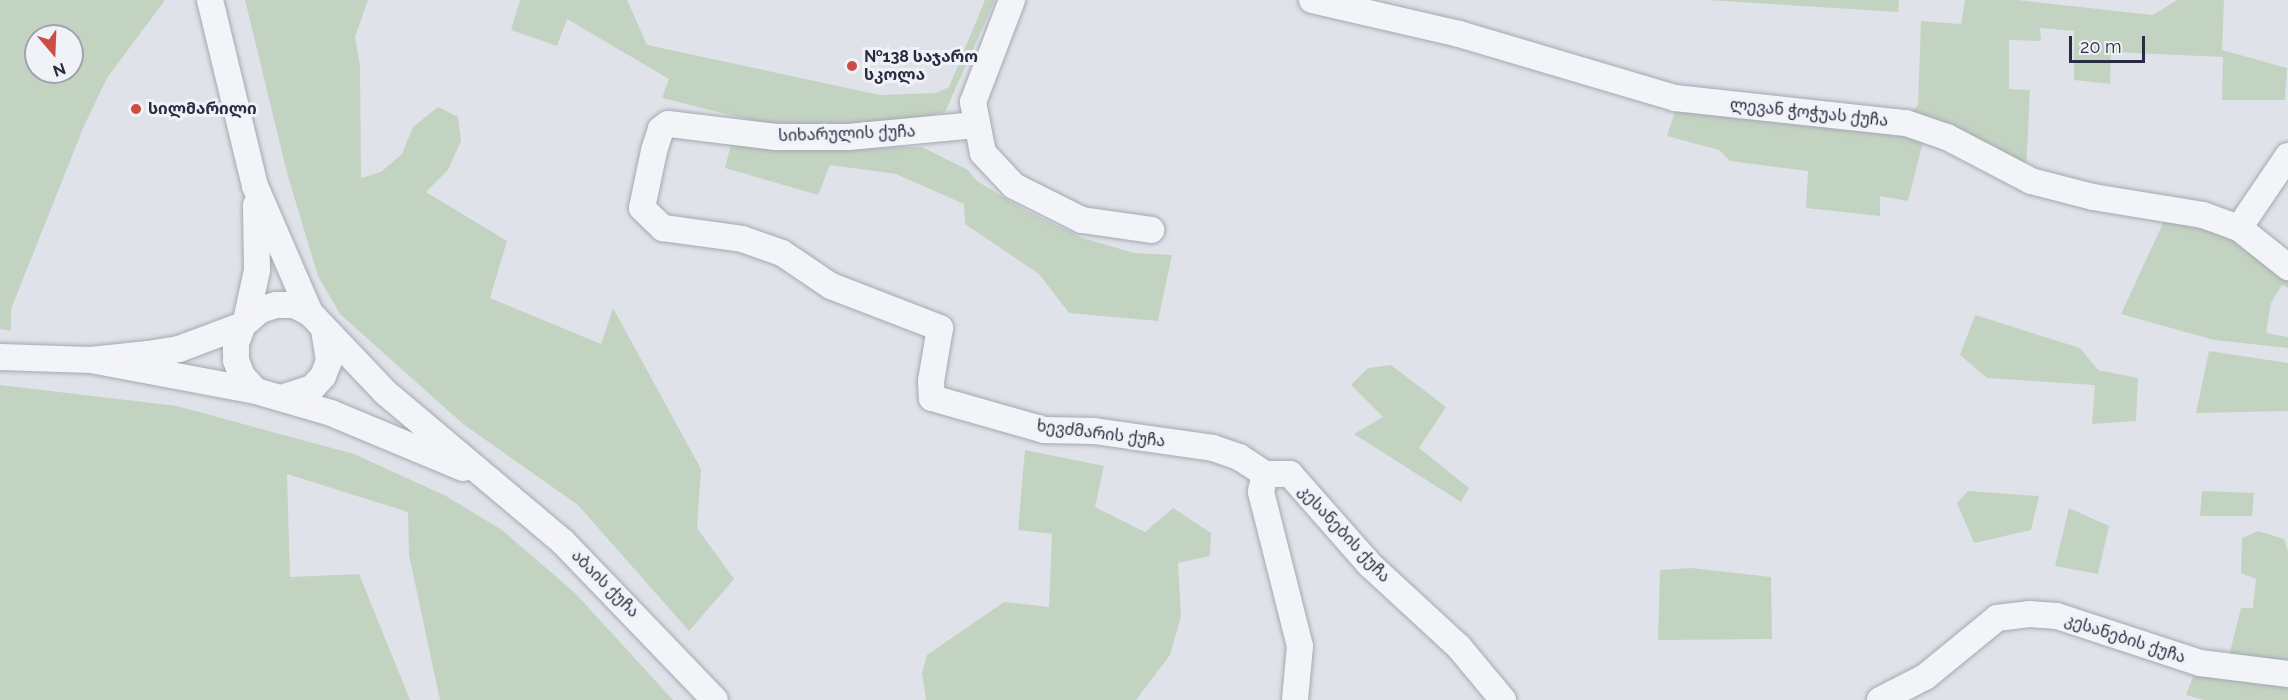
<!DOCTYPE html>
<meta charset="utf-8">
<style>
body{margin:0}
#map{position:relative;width:2288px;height:700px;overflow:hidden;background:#e0e2e9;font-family:Raleway,"Noto Sans Georgian",sans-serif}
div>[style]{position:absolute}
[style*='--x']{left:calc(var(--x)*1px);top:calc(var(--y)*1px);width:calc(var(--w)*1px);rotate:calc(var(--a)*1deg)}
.green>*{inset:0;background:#c3d3c2}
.roads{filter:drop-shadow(0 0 2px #a5a8b3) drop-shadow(0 0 2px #a5a8b3)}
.minor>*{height:26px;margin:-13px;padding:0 13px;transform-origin:13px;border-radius:13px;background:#f3f4f8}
.dots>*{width:16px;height:16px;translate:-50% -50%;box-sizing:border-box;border:3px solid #f0f2f7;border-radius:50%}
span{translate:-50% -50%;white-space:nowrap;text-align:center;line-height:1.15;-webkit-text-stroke:6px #f0f2f7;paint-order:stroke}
.poi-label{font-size:16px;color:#292d41;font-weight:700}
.left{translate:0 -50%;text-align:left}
.street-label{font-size:16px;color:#292d41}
.north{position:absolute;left:24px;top:24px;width:60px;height:60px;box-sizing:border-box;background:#f0f2f7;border:2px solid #a0a3ae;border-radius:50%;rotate:161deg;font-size:16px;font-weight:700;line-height:24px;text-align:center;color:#292d41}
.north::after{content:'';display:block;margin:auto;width:21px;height:27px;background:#ce4b46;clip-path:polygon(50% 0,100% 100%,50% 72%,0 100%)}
.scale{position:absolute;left:2069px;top:36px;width:76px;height:27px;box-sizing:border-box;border:3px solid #292d41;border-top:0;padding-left:8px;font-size:18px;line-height:21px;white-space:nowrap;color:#292d41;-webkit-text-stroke:4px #f0f2f7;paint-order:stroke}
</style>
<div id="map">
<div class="green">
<i style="clip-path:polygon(evenodd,0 0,165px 0,107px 78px,84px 126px,11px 309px,11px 331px,0 329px,0 0,36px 36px,72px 36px,72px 72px,36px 72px,36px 36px)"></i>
<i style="clip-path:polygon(245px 0,368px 0,355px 37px,360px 66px,361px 178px,381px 172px,402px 154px,413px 127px,438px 107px,458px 117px,461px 141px,448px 170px,426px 192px,507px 241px,490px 298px,601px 344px,613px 308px,701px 469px,697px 528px,734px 579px,689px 631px,578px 505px,463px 424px,340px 314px,318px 276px,287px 173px)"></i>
<i style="clip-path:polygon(520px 0,627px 0,647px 45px,880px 95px,936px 93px,949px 87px,985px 0,995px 0,945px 112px,879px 125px,762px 123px,662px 98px,669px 79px,567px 19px,557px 46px,511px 30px)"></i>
<i style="clip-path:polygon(1707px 0,1899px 0,1898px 12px)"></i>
<i style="clip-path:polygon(1965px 0,2017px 0,2153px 15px,2177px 0,2224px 0,2222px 50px,2287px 68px,2285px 100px,2222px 100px,2223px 57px,2111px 52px,2110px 84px,2074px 80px,2074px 31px,2040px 28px,2041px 41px,2009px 40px,2009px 89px,2030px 90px,2026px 172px,1907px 117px,1918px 105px,1921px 21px,1961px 24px)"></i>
<i style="clip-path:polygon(1675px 111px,1887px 132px,1923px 142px,1908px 201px,1880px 196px,1880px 216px,1806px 208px,1808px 171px,1730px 161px,1719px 150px,1667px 136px)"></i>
<i style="clip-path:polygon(731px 144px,787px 149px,922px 147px,968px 170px,977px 181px,1023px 209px,1083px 238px,1134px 253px,1172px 255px,1158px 321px,1069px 313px,1039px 274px,965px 224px,964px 204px,896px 174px,830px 165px,818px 195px,725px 168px)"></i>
<i style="clip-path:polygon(2164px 221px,2210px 228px,2241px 244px,2288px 279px,2288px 288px,2282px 285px,2271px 303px,2266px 333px,2288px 337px,2288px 348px,2214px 340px,2121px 314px)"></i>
<i style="clip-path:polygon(1975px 315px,2080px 348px,2098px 370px,2138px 378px,2136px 421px,2092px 424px,2095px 385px,1987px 378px,1960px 355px)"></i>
<i style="clip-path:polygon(2209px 351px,2288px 363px,2288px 411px,2196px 413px)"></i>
<i style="clip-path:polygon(1391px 365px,1446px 407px,1419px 448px,1469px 488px,1461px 502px,1354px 434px,1383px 417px,1351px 385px,1368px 368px)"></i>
<i style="clip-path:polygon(0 385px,177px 406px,354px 454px,446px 496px,502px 530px,575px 593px,673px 700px,440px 700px,409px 555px,408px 512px,287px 474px,290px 577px,359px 574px,410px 700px,0 700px)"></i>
<i style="clip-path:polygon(1025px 450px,1104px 466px,1095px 507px,1145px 532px,1173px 508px,1211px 533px,1210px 556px,1178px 563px,1181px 616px,1170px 655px,1136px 700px,926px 700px,922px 673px,927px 655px,1004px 602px,1049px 607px,1052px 534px,1018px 530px)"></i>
<i style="clip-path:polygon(1968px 491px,2039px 496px,2031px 530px,1974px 543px,1957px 503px)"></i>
<i style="clip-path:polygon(2202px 491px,2254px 493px,2252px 516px,2200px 516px)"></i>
<i style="clip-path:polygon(2069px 508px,2109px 526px,2098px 574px,2055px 566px)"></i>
<i style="clip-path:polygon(2258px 531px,2284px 539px,2288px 551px,2288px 659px,2283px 664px,2229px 656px,2241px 608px,2253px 608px,2256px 579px,2241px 573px,2242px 538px)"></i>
<i style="clip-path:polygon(1691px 568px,1771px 577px,1772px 639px,1658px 640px,1660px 570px)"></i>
<i style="clip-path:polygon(2196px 669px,2288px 682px,2288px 700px,2204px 700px,2186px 695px)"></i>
</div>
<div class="roads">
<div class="minor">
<i style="--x:210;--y:0;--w:191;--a:76.4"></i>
<i style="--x:255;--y:186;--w:138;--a:66.6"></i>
<i style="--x:1012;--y:0;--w:109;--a:110.9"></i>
<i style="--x:973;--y:102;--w:52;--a:78.9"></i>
<i style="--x:983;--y:153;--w:45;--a:46.8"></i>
<i style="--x:1014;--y:186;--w:76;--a:26.6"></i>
<i style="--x:1082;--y:220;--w:70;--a:8.2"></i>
<i style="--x:1312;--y:0;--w:151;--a:13"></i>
<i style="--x:1459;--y:34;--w:225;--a:16.5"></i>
<i style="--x:1675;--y:98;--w:232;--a:6.2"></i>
<i style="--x:1906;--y:123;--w:43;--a:18.9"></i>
<i style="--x:1947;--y:137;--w:95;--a:27.6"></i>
<i style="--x:2031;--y:181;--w:64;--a:14.5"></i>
<i style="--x:2093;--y:197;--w:111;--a:9.3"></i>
<i style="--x:2203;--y:215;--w:38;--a:20"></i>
<i style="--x:2239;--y:228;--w:63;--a:38.5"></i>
<i style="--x:976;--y:125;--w:128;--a:174.6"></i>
<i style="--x:849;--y:137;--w:73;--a:180"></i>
<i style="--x:776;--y:137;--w:109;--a:-173.1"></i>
<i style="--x:668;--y:124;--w:9;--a:144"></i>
<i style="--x:661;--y:129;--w:23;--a:108"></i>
<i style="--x:654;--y:151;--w:58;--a:101.9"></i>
<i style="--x:642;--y:208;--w:29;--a:44"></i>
<i style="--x:663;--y:228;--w:80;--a:7.9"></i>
<i style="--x:742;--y:239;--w:42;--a:19.3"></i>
<i style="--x:782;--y:253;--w:59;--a:34"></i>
<i style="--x:831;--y:286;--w:117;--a:21.1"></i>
<i style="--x:940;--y:328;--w:54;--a:99.6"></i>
<i style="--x:931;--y:381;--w:17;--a:87"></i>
<i style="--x:932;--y:398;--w:116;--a:15.9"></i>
<i style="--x:1044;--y:430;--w:50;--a:1.1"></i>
<i style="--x:1094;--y:431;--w:120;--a:8.1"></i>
<i style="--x:1213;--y:448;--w:28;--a:19"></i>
<i style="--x:1239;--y:457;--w:31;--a:33"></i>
<i style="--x:2239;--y:228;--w:87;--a:-55.8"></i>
<i style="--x:246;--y:321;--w:52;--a:-77.8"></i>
<i style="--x:257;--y:270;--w:65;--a:-90.9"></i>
<i style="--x:0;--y:357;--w:91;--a:1.9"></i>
<i style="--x:91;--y:360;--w:57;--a:-6"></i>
<i style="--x:148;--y:354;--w:31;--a:-9"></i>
<i style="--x:179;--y:349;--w:68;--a:-20.6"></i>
<i style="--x:91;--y:360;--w:168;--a:10.6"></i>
<i style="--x:256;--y:391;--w:78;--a:16.3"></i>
<i style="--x:331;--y:413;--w:143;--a:22.6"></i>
<i style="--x:256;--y:391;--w:21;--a:-133"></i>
<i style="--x:242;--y:376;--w:17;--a:-111"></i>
<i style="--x:236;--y:360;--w:17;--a:-90"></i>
<i style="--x:236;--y:343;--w:19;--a:-69"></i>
<i style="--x:243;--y:325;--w:23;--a:-41"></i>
<i style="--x:260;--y:310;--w:17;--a:-17"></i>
<i style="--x:276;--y:305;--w:18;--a:0"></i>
<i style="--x:294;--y:305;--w:18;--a:27"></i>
<i style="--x:310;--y:313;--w:110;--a:46.5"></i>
<i style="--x:386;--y:393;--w:231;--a:40.1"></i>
<i style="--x:563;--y:542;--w:219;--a:46.1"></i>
<i style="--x:281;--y:398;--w:33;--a:-18"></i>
<i style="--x:312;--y:388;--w:16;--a:-47"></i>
<i style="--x:323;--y:376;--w:16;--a:-68"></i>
<i style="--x:329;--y:361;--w:32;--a:-99"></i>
<i style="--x:1265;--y:474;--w:25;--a:0"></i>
<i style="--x:1290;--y:474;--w:120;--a:48.7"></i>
<i style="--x:1369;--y:564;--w:122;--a:42.7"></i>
<i style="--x:1459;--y:647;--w:69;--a:50.3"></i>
<i style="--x:1265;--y:474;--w:18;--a:103"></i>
<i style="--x:1261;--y:492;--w:159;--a:75.8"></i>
<i style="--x:1300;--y:646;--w:54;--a:95.3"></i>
<i style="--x:1880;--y:700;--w:51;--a:-27.1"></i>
<i style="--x:1925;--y:677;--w:93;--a:-39.3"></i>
<i style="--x:1997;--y:618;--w:32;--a:-7"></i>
<i style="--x:2029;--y:614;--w:28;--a:4"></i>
<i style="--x:2057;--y:616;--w:151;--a:18.2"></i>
<i style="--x:2200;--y:663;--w:89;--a:7.1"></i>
</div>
</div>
<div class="dots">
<i style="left:852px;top:66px;background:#ce4b46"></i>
<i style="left:136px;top:109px;background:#ce4b46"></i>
</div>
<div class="poi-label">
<span class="left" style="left:864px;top:66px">№138 საჯარო<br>სკოლა</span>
<span class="left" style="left:148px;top:109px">სილმარილი</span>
</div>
<div class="street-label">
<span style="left:1809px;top:113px;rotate:6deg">ლევან ჭოჭუას ქუჩა</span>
<span style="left:847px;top:134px;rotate:-2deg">სიხარულის ქუჩა</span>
<span style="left:1101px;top:434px;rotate:7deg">ხევძმარის ქუჩა</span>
<span style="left:1344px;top:534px;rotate:47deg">კესანების ქუჩა</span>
<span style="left:605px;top:584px;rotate:45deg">აბაის ქუჩა</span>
<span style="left:2125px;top:639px;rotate:18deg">კესანების ქუჩა</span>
</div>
<div class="north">N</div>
<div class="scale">20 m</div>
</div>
